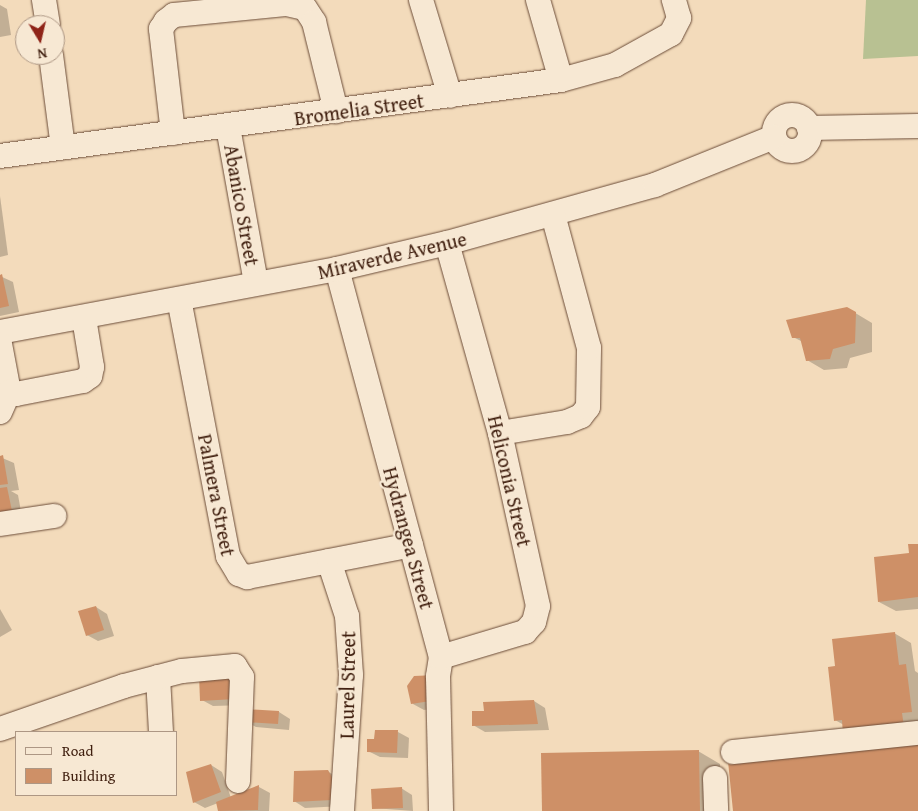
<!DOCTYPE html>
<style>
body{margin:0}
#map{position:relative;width:918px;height:811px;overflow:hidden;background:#f3dbbb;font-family:"Gentium Book Plus",serif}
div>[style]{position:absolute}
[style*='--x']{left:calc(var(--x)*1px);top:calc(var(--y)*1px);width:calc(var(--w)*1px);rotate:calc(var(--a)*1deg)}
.green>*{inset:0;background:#b8c192}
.shadow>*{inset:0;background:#0003}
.building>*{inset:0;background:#ce9067}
.roads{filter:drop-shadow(0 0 1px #6c4d39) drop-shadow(0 0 1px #6c4d39)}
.minor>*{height:24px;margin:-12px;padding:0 12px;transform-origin:12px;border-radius:12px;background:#f7e8d3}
.minor>.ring{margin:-12px;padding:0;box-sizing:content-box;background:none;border:24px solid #f7e8d3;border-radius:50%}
span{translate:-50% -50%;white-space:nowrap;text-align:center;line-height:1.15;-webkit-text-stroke:4.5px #f7e8d3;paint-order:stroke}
.street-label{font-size:20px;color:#3f1e0e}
.legend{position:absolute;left:15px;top:731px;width:162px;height:65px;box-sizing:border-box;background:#f7e8d3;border:1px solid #ad9784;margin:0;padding:6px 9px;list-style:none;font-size:15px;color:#3f1e0e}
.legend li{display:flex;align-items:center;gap:10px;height:25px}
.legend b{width:25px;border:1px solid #ad9784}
.north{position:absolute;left:15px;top:15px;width:50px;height:50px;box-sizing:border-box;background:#f7e8d3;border:1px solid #ad9784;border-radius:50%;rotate:171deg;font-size:14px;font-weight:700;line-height:20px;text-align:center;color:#3f1e0e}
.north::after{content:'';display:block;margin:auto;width:18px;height:22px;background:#8f2418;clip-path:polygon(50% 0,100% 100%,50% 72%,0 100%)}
</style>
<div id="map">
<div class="green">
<i style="clip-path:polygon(866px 0,918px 0,918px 56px,863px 59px)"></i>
</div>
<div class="shadow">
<i style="clip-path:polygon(0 5px,7px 9px,11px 35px,0 37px)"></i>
<i style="clip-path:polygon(0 196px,8px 255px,0 257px)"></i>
<i style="clip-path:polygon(0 276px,13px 282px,19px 312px,0 316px)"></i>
<i style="clip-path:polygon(847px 308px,872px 323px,872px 352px,850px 358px,847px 368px,824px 370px,807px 360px,803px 342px,793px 337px)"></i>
<i style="clip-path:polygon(0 457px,14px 463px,19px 490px,11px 491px,18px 495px,22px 517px,0 521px)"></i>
<i style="clip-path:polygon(918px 545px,918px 609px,896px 611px,879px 602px)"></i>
<i style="clip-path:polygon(96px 607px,107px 614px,114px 636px,98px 641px,87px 635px)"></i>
<i style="clip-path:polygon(0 609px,12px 630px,0 637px)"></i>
<i style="clip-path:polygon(894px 633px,911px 643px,915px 671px,918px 673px,918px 737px,844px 725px,835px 720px,836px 667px)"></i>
<i style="clip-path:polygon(200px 676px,246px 705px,213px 706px,202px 700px)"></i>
<i style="clip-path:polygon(409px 686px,448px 706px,424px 710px,413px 704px)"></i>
<i style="clip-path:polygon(534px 701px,545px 708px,549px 730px,485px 732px,473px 725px,485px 712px)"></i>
<i style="clip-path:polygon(279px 712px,290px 719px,289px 730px,256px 727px,245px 721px)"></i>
<i style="clip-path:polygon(398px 732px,409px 738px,408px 758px,380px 757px,368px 751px,376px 741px)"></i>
<i style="clip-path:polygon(698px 751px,720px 764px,721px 811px,543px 811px)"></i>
<i style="clip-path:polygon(211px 765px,222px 772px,231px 798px,259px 787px,270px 793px,269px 811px,220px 811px,218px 803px,205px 808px,194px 802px)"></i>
<i style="clip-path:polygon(327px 771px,339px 778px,343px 806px,305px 808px,294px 801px)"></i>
<i style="clip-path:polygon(401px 788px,412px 795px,413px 811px,373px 808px)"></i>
</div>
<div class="building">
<i style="clip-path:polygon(2px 274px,9px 306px,0 308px,0 275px)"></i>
<i style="clip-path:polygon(847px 307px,856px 312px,855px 343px,833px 349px,830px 359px,806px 361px,800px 338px,792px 338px,786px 320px)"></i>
<i style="clip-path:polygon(3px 455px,8px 484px,0 485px,0 456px)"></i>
<i style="clip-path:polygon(7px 487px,12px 511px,0 513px,0 488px)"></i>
<i style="clip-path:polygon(908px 544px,918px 544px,918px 597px,878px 602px,874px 557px,909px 553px)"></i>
<i style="clip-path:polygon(96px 606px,104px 630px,86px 636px,78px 611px)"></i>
<i style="clip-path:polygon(895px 632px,899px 665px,906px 664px,912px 712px,902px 713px,904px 727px,843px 735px,842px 720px,834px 721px,828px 667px,835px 666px,832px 639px)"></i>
<i style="clip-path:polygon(234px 673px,235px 699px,200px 701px,199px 675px)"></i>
<i style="clip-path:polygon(437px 675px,437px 700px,411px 704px,407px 686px,414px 676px)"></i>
<i style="clip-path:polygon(534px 700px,538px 724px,472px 726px,472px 711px,484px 711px,483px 702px)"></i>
<i style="clip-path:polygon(245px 709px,279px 711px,278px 724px,244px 722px)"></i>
<i style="clip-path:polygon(375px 730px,398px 730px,397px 753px,367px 752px,367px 739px,374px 739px)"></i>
<i style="clip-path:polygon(918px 740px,918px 811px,733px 811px,728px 761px)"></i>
<i style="clip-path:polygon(699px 750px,700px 811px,542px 811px,541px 753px)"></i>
<i style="clip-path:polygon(211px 764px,221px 792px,193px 803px,186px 772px)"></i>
<i style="clip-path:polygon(328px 770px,333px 779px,332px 800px,293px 802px,294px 771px)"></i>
<i style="clip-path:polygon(259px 785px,258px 810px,218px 811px,216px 802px)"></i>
<i style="clip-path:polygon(402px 787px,403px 808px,372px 809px,371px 789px)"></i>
</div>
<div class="roads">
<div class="minor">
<i style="--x:44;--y:0;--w:25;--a:81"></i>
<i style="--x:421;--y:0;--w:100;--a:73.2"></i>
<i style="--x:538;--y:0;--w:83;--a:74"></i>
<i style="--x:51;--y:55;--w:93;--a:82.6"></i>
<i class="ring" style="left:774px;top:115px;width:12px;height:12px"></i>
<i style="--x:228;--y:127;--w:158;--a:79.8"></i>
<i style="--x:809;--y:128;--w:109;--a:-1.1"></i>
<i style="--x:173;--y:133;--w:105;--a:-96.6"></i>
<i style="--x:161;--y:29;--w:9;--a:-58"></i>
<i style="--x:166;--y:21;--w:10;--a:-37"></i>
<i style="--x:174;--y:15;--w:114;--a:-5.6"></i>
<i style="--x:287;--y:4;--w:18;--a:13"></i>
<i style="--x:305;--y:8;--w:17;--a:57"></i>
<i style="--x:314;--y:22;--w:92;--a:76.1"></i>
<i style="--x:0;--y:156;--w:566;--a:-7.72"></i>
<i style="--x:561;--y:80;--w:56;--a:-15.5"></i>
<i style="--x:615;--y:65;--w:64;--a:-29"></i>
<i style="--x:671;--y:34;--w:18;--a:-63"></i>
<i style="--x:679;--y:18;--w:19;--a:-106"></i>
<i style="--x:337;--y:269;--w:402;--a:75"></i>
<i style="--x:441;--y:657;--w:20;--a:99"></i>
<i style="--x:438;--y:677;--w:134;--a:88.7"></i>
<i style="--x:179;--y:299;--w:262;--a:79.2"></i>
<i style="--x:228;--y:556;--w:21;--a:59"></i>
<i style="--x:239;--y:574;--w:9;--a:21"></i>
<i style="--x:247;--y:577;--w:167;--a:-11"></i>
<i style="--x:0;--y:332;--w:343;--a:-10.6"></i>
<i style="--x:337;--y:269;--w:113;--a:-13.3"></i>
<i style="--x:447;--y:243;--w:216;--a:-15.6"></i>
<i style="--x:655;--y:185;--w:128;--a:-22"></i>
<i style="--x:0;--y:344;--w:49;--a:79.4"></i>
<i style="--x:9;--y:392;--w:7;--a:16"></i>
<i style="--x:16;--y:394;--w:68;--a:-11"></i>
<i style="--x:83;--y:381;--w:9;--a:-36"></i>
<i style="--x:90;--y:376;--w:9;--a:-77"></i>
<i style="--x:92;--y:367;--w:50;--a:-99.3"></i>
<i style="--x:0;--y:412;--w:22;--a:-66"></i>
<i style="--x:500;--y:433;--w:68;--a:-9.3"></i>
<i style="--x:567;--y:422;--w:15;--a:-23"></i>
<i style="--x:581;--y:416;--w:11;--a:-52"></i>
<i style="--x:588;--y:407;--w:59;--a:-89"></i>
<i style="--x:589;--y:348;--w:138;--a:-105.1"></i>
<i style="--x:0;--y:524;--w:55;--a:-8.4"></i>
<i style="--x:329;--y:561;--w:58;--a:71.9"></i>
<i style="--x:347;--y:616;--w:59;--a:86.1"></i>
<i style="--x:351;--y:675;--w:136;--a:93.8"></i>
<i style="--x:441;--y:657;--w:88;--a:-16.6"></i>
<i style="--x:525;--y:632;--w:13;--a:-48"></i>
<i style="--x:534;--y:622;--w:16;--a:-76"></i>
<i style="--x:538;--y:606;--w:177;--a:-102.4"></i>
<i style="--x:500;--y:433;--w:197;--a:-105.6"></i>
<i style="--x:158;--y:677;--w:55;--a:86.9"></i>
<i style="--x:0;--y:729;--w:131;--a:-19.1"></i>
<i style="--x:124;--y:686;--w:60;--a:-14.5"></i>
<i style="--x:182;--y:671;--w:53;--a:-5.4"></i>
<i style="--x:235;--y:666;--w:13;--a:58"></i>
<i style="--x:242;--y:677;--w:104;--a:92.2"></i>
<i style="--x:733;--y:752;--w:186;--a:-5.9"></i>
<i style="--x:715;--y:778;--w:33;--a:88"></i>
</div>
</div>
<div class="street-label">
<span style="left:359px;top:109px;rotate:-8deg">Bromelia Street</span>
<span style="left:242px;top:205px;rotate:80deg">Abanico Street</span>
<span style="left:392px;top:255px;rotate:-13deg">Miraverde Avenue</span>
<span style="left:510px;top:481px;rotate:77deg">Heliconia Street</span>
<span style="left:217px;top:495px;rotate:79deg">Palmera Street</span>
<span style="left:409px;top:538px;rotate:75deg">Hydrangea Street</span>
<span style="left:347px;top:685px;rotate:-89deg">Laurel Street</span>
</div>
<ul class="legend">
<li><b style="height:6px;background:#f7e8d3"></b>Road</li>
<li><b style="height:14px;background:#ce9067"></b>Building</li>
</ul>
<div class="north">N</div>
</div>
